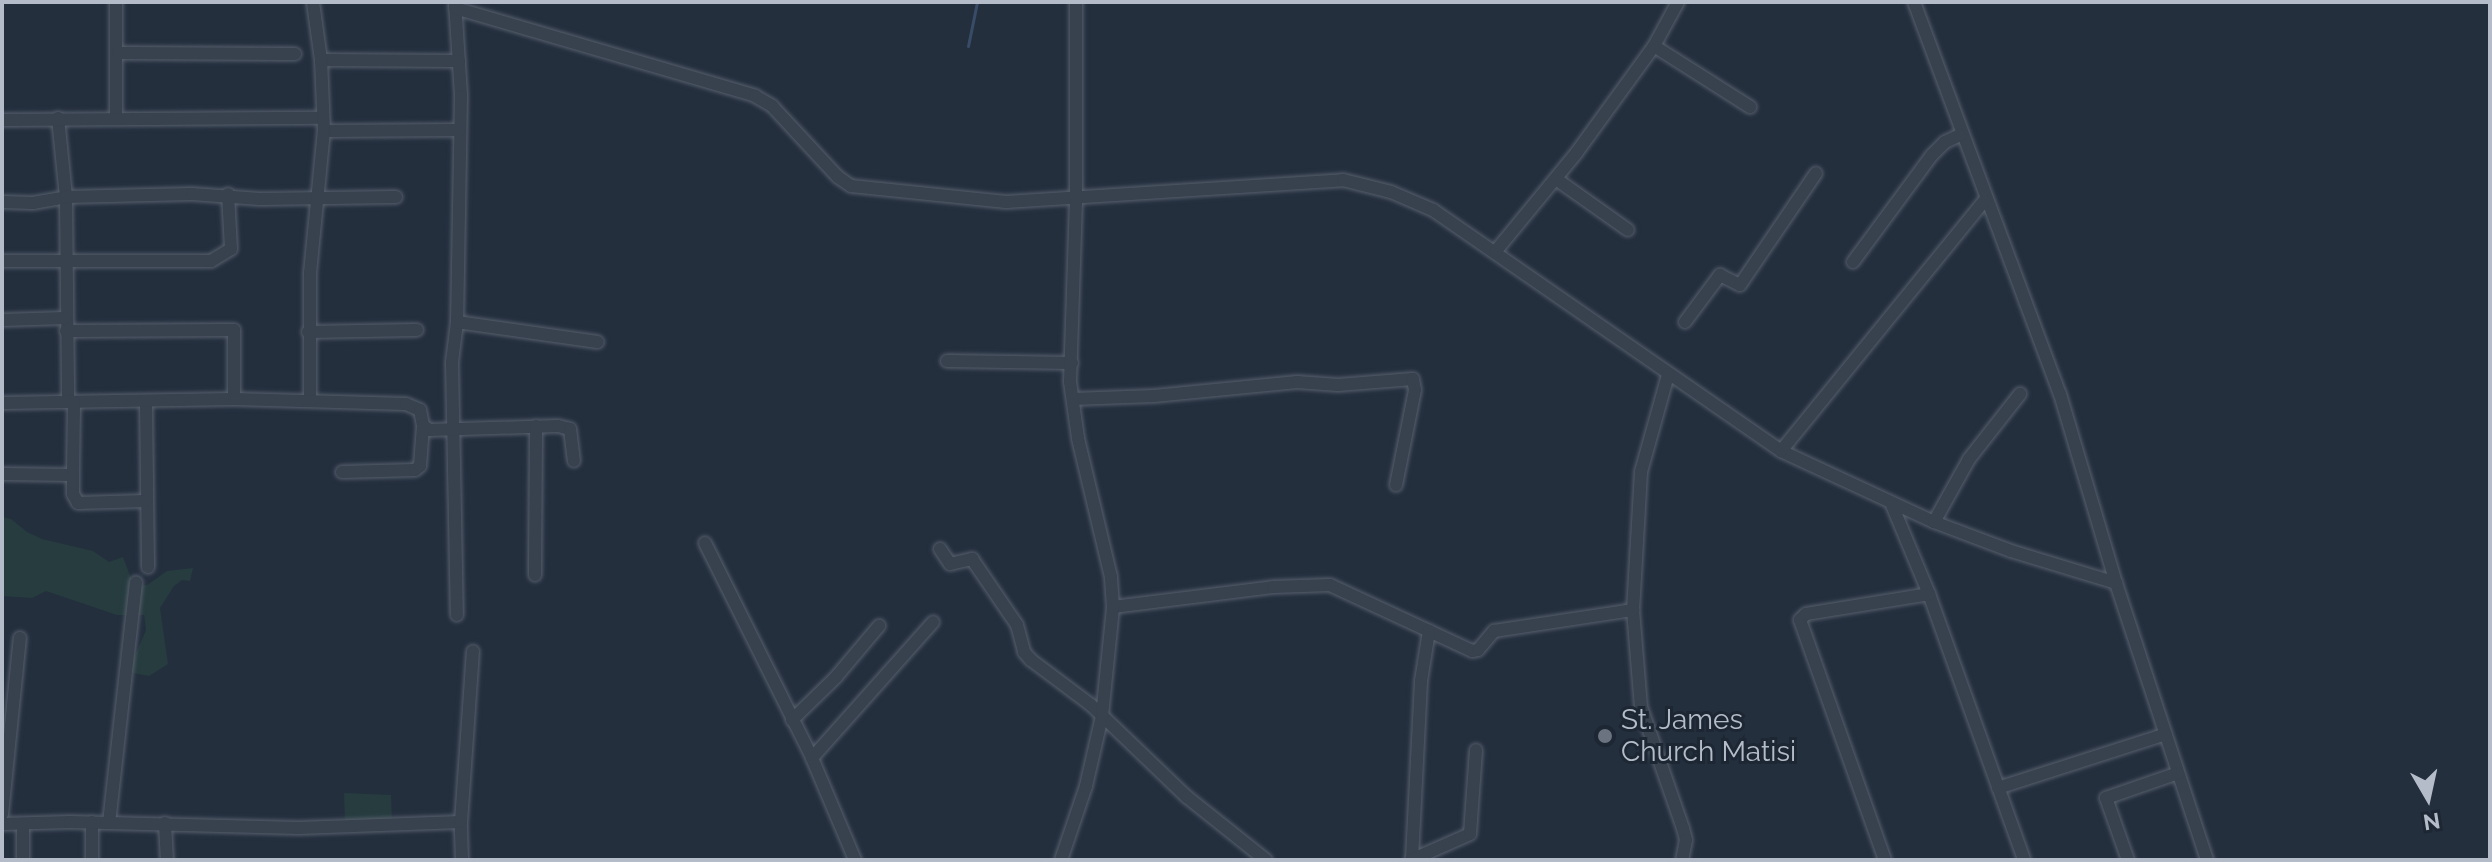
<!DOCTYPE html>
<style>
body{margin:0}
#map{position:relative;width:2492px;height:862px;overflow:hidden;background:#242f3e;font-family:Raleway,sans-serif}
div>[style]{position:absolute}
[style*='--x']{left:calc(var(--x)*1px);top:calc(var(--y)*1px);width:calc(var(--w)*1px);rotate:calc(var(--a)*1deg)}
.green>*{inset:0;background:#263c3f}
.stream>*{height:3px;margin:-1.5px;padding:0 1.5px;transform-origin:1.5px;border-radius:1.5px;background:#394c67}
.roads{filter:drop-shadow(0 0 2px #565f6c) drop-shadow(0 0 2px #565f6c)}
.minor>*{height:12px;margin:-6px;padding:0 6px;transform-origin:6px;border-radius:6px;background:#38414e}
.dots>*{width:22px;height:22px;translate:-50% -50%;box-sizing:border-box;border:4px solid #1d2633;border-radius:50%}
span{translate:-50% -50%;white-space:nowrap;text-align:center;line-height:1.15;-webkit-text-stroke:6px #1d2633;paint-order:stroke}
.poi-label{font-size:28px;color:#b4bcc9}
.left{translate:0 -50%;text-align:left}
.frame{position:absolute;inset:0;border:4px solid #b4bcc9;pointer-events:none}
.north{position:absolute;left:2388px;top:758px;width:80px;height:80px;-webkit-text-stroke:6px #1d2633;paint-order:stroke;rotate:171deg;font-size:22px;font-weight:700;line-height:32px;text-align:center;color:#b4bcc9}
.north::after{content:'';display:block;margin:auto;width:28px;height:36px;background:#b4bcc9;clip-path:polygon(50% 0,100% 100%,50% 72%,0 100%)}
</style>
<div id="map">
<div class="green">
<i style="clip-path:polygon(2px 517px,11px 519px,27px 532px,42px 539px,93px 551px,109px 562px,123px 557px,134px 586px,147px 585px,167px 571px,193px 568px,190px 581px,182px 580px,174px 586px,160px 608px,168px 664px,149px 676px,128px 672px,146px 630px,144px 615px,117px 615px,46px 591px,32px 598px,2px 596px)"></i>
<i style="clip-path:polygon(344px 793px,391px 795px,392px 820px,345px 822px)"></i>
</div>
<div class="stream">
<i style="--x:968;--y:46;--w:45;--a:-78.4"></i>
</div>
<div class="roads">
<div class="minor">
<i style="--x:116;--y:2;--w:116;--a:90"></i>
<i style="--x:455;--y:2;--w:94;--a:86.3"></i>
<i style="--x:461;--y:96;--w:226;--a:91"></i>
<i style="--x:457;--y:322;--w:40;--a:97.1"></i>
<i style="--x:452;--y:362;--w:253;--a:88.9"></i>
<i style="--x:1914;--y:2;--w:418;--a:69.6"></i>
<i style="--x:2060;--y:394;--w:197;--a:73.5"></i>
<i style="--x:2116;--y:583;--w:292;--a:71.8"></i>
<i style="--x:455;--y:8;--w:313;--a:16.3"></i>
<i style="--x:755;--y:96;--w:20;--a:30"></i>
<i style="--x:772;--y:106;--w:97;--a:47.1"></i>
<i style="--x:838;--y:177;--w:16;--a:35"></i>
<i style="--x:851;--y:186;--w:156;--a:5.9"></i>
<i style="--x:1006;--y:202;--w:338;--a:-3.7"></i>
<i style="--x:1343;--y:180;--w:49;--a:14"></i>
<i style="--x:1391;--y:192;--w:46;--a:23.2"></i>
<i style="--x:1433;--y:210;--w:423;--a:34.7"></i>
<i style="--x:1781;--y:451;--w:169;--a:24.9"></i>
<i style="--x:1934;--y:522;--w:82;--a:20.6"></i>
<i style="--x:2011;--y:551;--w:110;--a:16.9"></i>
<i style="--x:1654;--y:46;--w:114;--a:32.4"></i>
<i style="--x:118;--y:53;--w:177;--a:0.3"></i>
<i style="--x:321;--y:60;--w:138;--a:0.4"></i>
<i style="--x:58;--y:118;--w:79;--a:84.2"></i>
<i style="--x:66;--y:197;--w:205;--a:89.4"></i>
<i style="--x:2;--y:120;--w:321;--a:-0.4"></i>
<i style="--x:324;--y:131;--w:136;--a:-0.4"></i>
<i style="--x:1556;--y:179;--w:88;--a:35.3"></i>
<i style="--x:2;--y:202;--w:31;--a:2"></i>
<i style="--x:33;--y:203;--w:34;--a:-10"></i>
<i style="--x:66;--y:197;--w:126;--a:-1.4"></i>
<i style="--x:192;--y:194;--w:68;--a:4.2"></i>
<i style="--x:260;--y:199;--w:136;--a:-0.8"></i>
<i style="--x:1495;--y:252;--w:129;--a:-50.6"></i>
<i style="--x:1577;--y:152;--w:131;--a:-54"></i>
<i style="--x:1654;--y:46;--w:50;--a:-61.4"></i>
<i style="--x:2;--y:261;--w:209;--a:0"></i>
<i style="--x:211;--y:261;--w:23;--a:-31"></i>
<i style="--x:231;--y:249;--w:55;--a:-93.1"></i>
<i style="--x:1853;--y:262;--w:133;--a:-53.6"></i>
<i style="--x:1932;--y:155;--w:18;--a:-45"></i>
<i style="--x:1945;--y:142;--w:17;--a:-25"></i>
<i style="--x:2;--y:320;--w:63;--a:-1.8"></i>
<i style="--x:457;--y:322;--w:142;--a:8.1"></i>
<i style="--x:1685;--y:322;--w:59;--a:-53.3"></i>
<i style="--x:1720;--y:275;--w:22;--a:27"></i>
<i style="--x:1740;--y:285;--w:135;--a:-55.8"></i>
<i style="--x:66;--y:331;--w:168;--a:-0.3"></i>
<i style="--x:234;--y:330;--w:69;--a:90"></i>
<i style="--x:308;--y:332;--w:109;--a:-1.1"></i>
<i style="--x:947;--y:361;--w:125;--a:0.9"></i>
<i style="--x:1668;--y:375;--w:101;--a:105.6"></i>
<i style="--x:1641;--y:472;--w:138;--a:93.3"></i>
<i style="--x:1633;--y:610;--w:97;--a:85.3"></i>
<i style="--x:1641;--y:707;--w:128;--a:70.9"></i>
<i style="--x:1683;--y:828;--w:12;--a:76"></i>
<i style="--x:1686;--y:840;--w:20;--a:101"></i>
<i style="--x:1073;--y:399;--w:81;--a:-2.1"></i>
<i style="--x:1154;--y:396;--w:144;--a:-5.6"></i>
<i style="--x:1297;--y:382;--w:41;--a:4.2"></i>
<i style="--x:1338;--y:385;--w:75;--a:-4.6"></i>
<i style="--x:1413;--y:379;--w:11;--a:80"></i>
<i style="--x:1415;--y:390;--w:97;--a:101.3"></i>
<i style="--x:310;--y:401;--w:128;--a:-90"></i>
<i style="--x:310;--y:273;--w:143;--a:-84.4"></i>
<i style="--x:324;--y:131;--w:71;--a:-92.4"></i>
<i style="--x:321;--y:60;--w:59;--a:-97.9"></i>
<i style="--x:146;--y:402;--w:165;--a:89.3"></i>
<i style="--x:2;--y:403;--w:232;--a:-1"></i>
<i style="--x:234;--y:399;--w:172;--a:1.7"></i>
<i style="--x:406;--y:404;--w:15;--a:23"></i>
<i style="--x:420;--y:410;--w:16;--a:79"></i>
<i style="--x:423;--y:426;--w:8;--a:30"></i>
<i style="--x:430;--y:430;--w:128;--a:-1.8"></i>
<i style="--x:558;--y:426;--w:12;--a:14"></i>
<i style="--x:570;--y:429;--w:32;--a:83"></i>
<i style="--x:1781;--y:451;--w:323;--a:-50.9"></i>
<i style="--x:342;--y:472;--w:73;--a:-1.6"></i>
<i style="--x:415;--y:470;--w:6;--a:-39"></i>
<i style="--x:420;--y:466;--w:40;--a:-85.7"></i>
<i style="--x:2;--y:474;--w:71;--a:0.8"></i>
<i style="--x:73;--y:475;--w:73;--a:-89.2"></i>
<i style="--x:73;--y:475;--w:19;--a:90"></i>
<i style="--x:73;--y:494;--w:10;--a:61"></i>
<i style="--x:78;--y:503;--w:67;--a:-1.7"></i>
<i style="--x:1892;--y:505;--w:96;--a:67.4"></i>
<i style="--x:1929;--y:594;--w:282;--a:70.3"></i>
<i style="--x:1934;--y:522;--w:72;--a:-60.9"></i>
<i style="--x:1969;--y:459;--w:83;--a:-51.9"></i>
<i style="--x:705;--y:543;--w:240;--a:63.5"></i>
<i style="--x:812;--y:758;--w:111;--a:67.1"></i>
<i style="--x:940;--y:549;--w:18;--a:56"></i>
<i style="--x:950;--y:564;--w:23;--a:-13"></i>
<i style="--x:972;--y:559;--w:80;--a:55.7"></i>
<i style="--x:1017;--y:625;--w:28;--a:75"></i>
<i style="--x:1024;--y:652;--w:11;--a:49"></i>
<i style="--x:1031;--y:660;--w:75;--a:36.9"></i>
<i style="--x:1091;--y:705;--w:133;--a:43.8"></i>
<i style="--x:1187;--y:797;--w:101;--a:38.6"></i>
<i style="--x:535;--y:575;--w:149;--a:-89.6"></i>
<i style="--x:1113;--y:607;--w:161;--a:-7.1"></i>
<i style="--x:1273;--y:587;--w:57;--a:-2"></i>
<i style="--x:1330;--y:585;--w:157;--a:24.9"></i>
<i style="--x:1472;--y:651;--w:6;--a:-9"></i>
<i style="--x:1478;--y:650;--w:25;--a:-50"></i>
<i style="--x:1494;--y:631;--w:141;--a:-8.6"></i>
<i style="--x:792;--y:720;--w:62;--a:-44.3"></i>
<i style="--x:836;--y:677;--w:67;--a:-49.9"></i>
<i style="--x:812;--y:758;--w:182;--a:-48.3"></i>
<i style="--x:1998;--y:788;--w:176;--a:-17.8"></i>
<i style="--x:2;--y:814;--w:177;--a:-84.2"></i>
<i style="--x:92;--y:822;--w:38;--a:90"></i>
<i style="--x:109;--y:823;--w:242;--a:-83.6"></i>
<i style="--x:165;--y:823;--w:37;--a:87"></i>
<i style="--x:2;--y:824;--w:68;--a:-1.7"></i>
<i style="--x:70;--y:822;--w:229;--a:1.5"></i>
<i style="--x:299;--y:828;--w:162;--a:-2.1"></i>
<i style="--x:1412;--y:859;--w:178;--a:-87.1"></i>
<i style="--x:1421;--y:681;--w:51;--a:-80.9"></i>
<i style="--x:23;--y:860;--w:36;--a:-90"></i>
<i style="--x:462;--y:860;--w:38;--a:-92"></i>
<i style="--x:461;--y:822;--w:171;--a:-86"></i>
<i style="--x:1061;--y:860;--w:78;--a:-71.3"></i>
<i style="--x:1086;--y:786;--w:72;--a:-77.1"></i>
<i style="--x:1102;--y:716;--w:110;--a:-84.2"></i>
<i style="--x:1113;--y:607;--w:30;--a:-94"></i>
<i style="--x:1111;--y:577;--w:143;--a:-103.4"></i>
<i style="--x:1078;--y:438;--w:57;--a:-98.1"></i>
<i style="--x:1070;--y:382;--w:183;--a:-88.1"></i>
<i style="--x:1076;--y:199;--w:197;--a:-90"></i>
<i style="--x:1411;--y:860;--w:64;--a:-23.8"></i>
<i style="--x:1470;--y:834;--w:84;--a:-85.9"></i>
<i style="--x:1885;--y:860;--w:255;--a:-109.5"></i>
<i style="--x:1800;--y:620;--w:8;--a:-45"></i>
<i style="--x:1806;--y:614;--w:125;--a:-9.2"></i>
<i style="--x:2128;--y:860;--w:66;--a:-109.5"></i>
<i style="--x:2106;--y:798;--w:76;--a:-19.1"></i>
</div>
</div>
<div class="dots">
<i style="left:1605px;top:736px;background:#6b7280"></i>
</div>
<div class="poi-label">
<span class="left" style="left:1621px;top:736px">St. James<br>Church Matisi</span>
</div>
<div class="frame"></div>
<div class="north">N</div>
</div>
